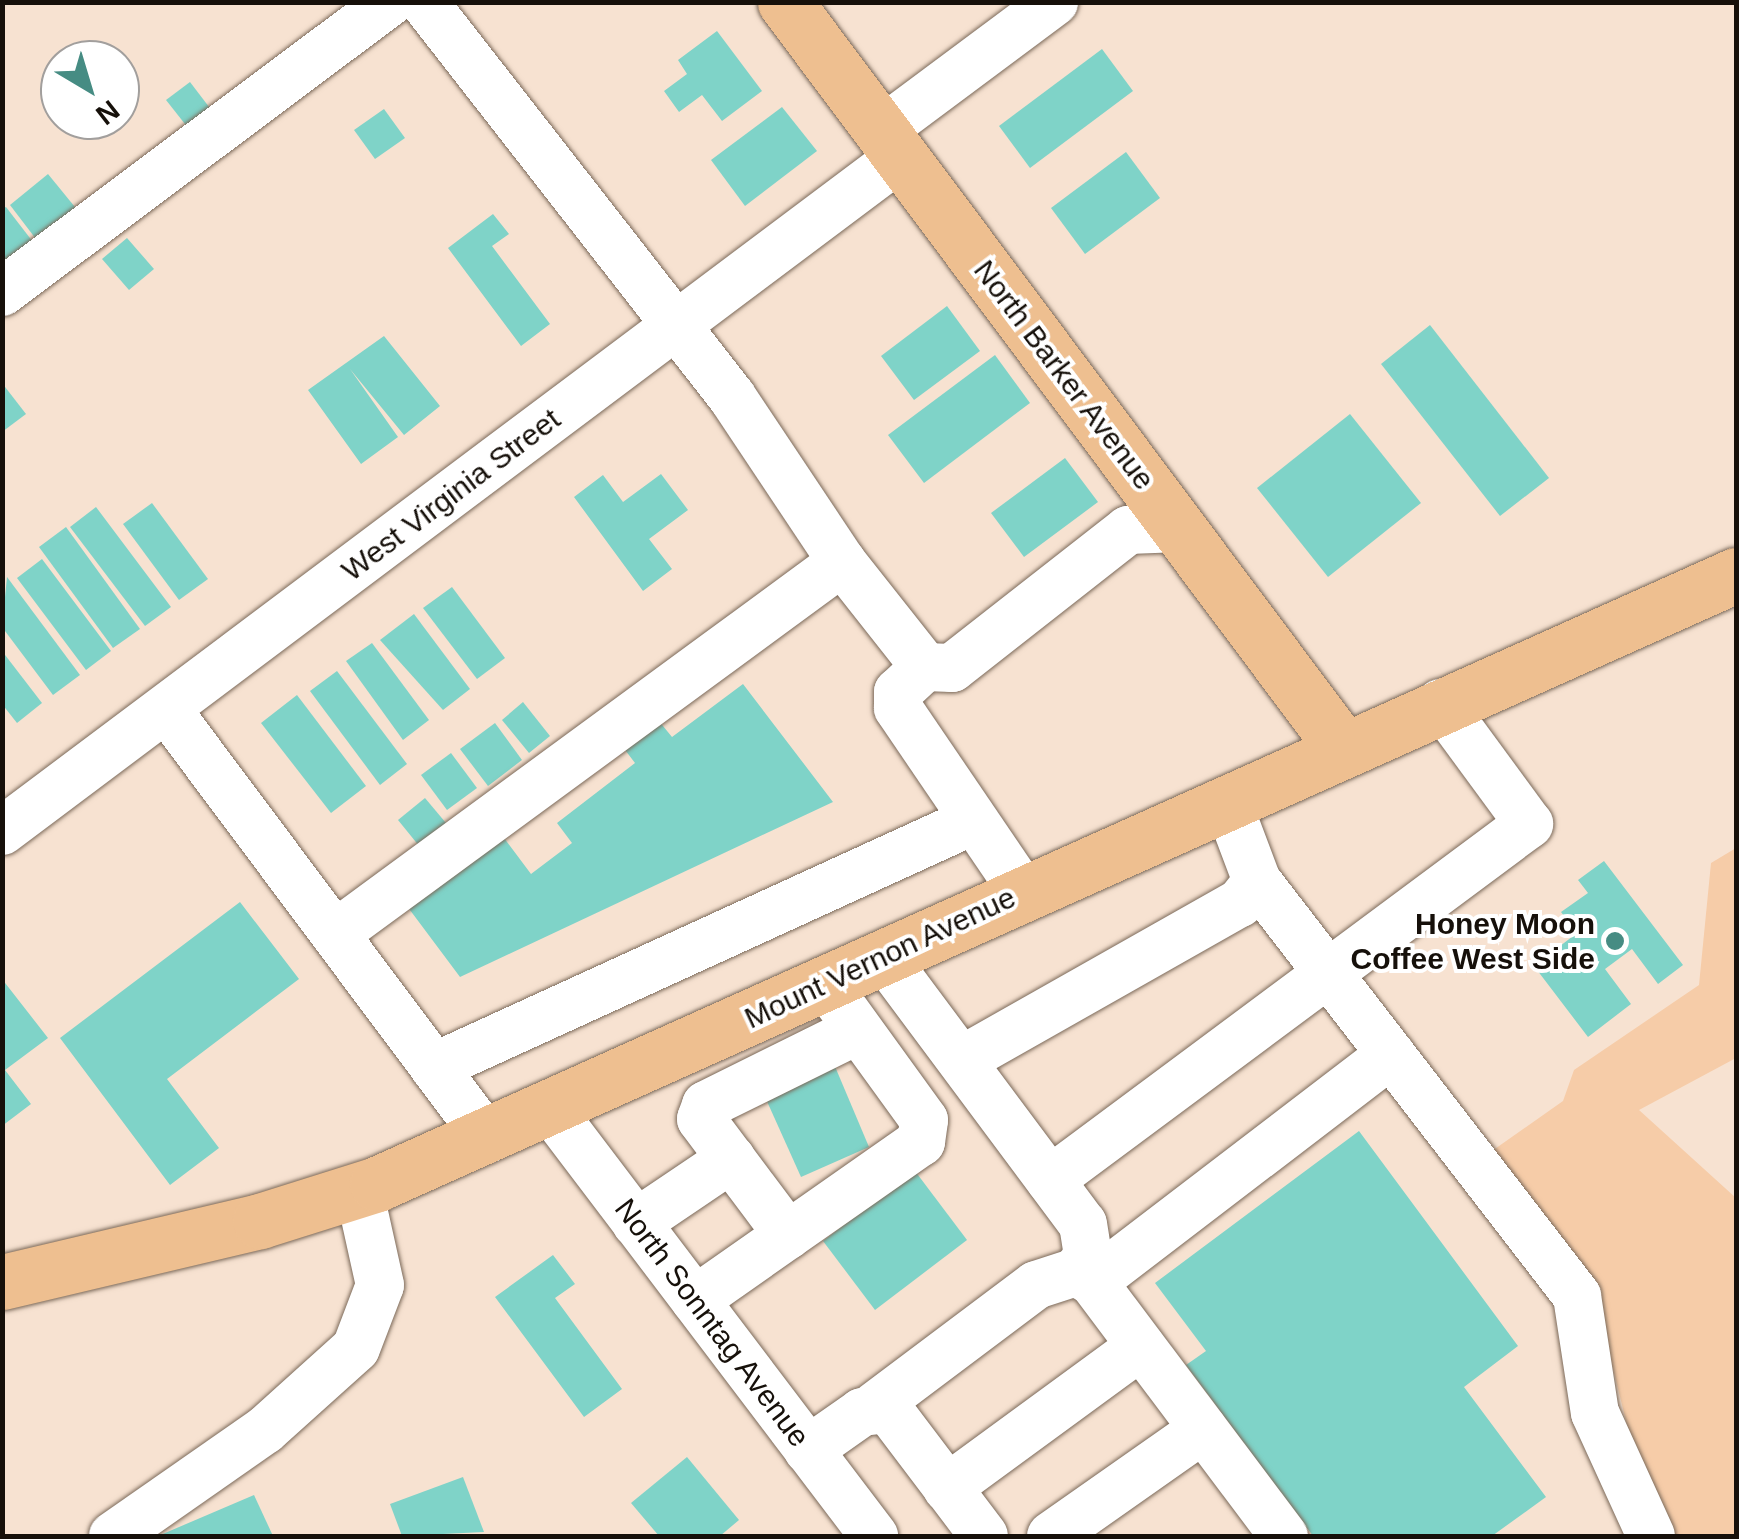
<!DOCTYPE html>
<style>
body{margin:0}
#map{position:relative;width:1739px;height:1539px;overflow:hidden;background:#f7e2d1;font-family:Helvetica,sans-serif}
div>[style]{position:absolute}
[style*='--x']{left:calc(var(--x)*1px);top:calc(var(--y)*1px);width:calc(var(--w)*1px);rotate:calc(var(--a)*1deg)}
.green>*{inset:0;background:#f6cca8}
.building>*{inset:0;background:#7fd3c8}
.roads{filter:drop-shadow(0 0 2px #7b6959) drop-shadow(0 0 2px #7b6959)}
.minor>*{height:48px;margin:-24px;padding:0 24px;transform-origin:24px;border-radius:24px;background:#fff}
.major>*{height:55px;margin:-27.5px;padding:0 27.5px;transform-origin:27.5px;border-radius:27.5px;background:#eebf90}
.dots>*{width:28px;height:28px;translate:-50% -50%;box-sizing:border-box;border:5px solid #fff;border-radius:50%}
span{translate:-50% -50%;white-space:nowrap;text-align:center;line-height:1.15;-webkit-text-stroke:8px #fff;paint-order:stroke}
.street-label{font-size:30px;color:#16100a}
.poi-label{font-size:30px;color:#16100a;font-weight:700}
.right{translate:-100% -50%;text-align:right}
.frame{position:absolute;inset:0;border:5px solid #16100a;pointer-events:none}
.north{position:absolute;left:40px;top:40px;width:100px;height:100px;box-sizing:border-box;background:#fff;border:2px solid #a29f9d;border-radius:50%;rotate:142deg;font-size:28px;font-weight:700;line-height:40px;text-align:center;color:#16100a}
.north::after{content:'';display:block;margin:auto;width:35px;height:45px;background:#468c83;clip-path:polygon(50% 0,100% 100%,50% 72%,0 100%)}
</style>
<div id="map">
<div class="green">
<i style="clip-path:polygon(1736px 848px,1736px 1058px,1639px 1110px,1736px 1198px,1736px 1536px,1664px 1536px,1650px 1518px,1600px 1316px,1482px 1158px,1563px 1101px,1574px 1070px,1699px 985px,1711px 863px)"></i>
</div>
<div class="building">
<i style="clip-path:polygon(717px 31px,762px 91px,722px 121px,702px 95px,679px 112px,664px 91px,687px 74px,678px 60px)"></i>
<i style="clip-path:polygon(1102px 49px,1133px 91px,1030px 168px,999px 126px)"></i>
<i style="clip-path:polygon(190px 82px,219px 120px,196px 138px,166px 100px)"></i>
<i style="clip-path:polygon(782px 107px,817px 151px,745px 206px,711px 160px)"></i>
<i style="clip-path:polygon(384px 109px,405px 138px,375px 159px,354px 130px)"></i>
<i style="clip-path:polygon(1126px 152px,1160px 198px,1085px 254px,1051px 208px)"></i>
<i style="clip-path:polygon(48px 174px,79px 212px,39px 243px,10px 205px)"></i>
<i style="clip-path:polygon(6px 207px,33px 242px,2px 265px,2px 209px)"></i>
<i style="clip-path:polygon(493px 214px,509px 234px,492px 246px,550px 324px,521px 346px,448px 248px)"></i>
<i style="clip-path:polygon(127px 238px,154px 269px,129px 290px,102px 259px)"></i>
<i style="clip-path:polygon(947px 306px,980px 351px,914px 400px,881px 356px)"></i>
<i style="clip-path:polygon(1430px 325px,1549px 478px,1500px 516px,1381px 364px)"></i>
<i style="clip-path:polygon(384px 336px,440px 406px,404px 435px,350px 369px,398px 437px,361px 464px,308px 390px)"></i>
<i style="clip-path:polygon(995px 355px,1030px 403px,924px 483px,888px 435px)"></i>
<i style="clip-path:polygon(2px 383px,26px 414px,2px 432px)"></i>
<i style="clip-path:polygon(1350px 414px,1421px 503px,1328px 577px,1257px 488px)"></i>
<i style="clip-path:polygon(1065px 458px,1098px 502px,1024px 557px,991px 513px)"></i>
<i style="clip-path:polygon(661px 474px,688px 510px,649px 539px,672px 569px,643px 591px,574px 497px,603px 475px,623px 502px)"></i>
<i style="clip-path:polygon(152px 503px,208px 579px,179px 600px,123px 524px)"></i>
<i style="clip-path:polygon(96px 507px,171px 607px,145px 626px,70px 527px)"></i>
<i style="clip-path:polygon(66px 527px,140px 629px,113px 648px,39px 547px)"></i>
<i style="clip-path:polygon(42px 559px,111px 651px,86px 670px,17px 578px)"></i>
<i style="clip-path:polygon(7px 577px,80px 675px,53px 695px,2px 627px)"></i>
<i style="clip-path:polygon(452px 587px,505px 658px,477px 679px,423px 608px)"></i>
<i style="clip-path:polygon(414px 614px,470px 689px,443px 710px,380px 640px)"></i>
<i style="clip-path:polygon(372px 643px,429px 720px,403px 740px,346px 661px)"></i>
<i style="clip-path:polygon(2px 651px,42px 703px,17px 723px,2px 704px)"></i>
<i style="clip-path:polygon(337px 671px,407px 764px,380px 785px,310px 691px)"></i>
<i style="clip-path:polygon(743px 684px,833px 802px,460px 977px,401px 898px,495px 826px,531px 874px,572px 843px,557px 823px,635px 763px,619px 742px,654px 715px,672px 737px)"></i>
<i style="clip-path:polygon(297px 695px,366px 786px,331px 813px,261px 723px)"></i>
<i style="clip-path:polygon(523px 702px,550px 736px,529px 753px,502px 720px)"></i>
<i style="clip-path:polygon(495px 723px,522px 760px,488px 786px,460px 749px)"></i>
<i style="clip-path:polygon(451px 753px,477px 788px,447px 810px,421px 775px)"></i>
<i style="clip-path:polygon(425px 798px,451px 829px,424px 852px,398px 820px)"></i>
<i style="clip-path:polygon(1604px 861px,1683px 965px,1658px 984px,1632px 949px,1605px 969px,1631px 1004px,1588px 1037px,1534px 966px,1577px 933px,1561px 912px,1588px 893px,1578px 880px)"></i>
<i style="clip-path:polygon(240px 902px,299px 979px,167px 1079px,219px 1148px,170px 1185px,60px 1038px)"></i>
<i style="clip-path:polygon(2px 979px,48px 1038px,5px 1070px,31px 1104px,2px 1126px)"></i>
<i style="clip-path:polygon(831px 1057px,869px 1147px,801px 1177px,761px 1088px)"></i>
<i style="clip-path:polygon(1359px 1131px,1518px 1346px,1464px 1387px,1546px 1497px,1492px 1536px,1313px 1536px,1186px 1365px,1206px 1351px,1155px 1283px)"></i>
<i style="clip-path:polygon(915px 1171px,967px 1240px,875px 1310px,823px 1241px)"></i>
<i style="clip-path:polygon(553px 1255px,575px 1284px,555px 1298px,622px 1389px,584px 1417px,495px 1297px)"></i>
<i style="clip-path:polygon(687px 1457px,739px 1520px,720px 1536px,659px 1536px,631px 1503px)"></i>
<i style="clip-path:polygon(463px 1477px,484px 1532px,402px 1536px,390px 1504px)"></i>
<i style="clip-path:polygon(254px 1495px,273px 1536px,158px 1536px)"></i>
</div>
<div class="roads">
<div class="minor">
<i style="--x:424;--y:2;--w:501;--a:52.05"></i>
<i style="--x:732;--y:397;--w:198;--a:56.3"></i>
<i style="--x:842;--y:562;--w:134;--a:51.7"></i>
<i style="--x:925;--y:667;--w:27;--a:2"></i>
<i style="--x:952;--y:668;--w:224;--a:-38.1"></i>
<i style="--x:1128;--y:530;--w:52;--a:-2.2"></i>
<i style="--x:881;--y:131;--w:216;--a:-36.7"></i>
<i style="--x:2;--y:292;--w:484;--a:-36.8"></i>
<i style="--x:925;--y:667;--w:37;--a:137"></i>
<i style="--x:898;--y:692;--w:16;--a:90"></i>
<i style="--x:898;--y:708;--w:222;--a:55.8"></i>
<i style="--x:168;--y:711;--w:534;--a:53.22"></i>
<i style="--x:1234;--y:797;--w:15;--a:101"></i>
<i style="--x:1231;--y:812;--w:74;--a:69.4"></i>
<i style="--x:1257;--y:881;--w:524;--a:52.36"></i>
<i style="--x:1577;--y:1296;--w:118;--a:81.3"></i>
<i style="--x:1595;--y:1413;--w:135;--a:65.5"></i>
<i style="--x:2;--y:831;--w:1121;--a:-36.88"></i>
<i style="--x:335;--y:934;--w:629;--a:-36.27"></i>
<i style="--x:883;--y:956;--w:334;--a:53.3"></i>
<i style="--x:1083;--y:1224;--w:32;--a:81"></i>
<i style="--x:1088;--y:1256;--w:20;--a:127"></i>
<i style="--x:962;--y:1060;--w:319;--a:-29.5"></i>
<i style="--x:1240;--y:903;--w:28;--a:-52"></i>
<i style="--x:434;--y:1067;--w:589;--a:-24.56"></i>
<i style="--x:551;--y:1110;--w:535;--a:52.83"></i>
<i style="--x:731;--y:1159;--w:95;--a:53.1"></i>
<i style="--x:1050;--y:1180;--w:597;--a:-36.62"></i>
<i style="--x:1529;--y:824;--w:150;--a:-126.3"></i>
<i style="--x:636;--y:1223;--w:115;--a:-34"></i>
<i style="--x:731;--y:1159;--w:50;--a:-126.9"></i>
<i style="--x:701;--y:1119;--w:15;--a:-70"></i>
<i style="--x:706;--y:1105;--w:169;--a:-26.3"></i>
<i style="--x:1093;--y:1282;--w:375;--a:-37.4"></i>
<i style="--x:695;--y:1300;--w:276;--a:-35"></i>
<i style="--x:921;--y:1142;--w:22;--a:-82"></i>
<i style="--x:924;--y:1120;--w:169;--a:-125.9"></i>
<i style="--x:875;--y:1406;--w:201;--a:-36.9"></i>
<i style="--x:1036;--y:1285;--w:42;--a:-18"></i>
<i style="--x:1076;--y:1272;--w:20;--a:30"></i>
<i style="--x:1093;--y:1282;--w:318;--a:53.1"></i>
<i style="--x:808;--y:1450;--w:66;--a:-35.1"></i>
<i style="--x:862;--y:1412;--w:26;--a:-7"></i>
<i style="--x:888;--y:1409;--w:159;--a:52.9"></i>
<i style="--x:947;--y:1488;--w:240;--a:-36.2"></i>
<i style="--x:113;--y:1536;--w:185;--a:-34.9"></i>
<i style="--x:265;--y:1430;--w:122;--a:-42"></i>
<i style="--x:356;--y:1348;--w:67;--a:-69.1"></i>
<i style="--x:380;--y:1285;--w:97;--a:-102.5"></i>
<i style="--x:1051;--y:1536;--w:186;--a:-35.1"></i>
</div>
<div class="major">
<i style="--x:785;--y:2;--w:930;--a:53.22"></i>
<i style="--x:2;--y:1282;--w:265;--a:-13.3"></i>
<i style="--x:260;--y:1221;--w:123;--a:-17.5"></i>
<i style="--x:377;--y:1184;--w:1489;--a:-24.14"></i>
</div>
</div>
<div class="dots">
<i style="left:1615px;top:941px;background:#468c83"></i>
</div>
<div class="street-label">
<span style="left:1064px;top:375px;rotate:53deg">North Barker Avenue</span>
<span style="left:451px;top:495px;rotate:-37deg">West Virginia Street</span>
<span style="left:880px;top:958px;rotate:-25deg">Mount Vernon Avenue</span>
<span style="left:712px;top:1323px;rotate:53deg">North Sonntag Avenue</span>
</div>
<div class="poi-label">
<span class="right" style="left:1595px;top:941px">Honey Moon<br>Coffee West Side</span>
</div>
<div class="frame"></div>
<div class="north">N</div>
</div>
